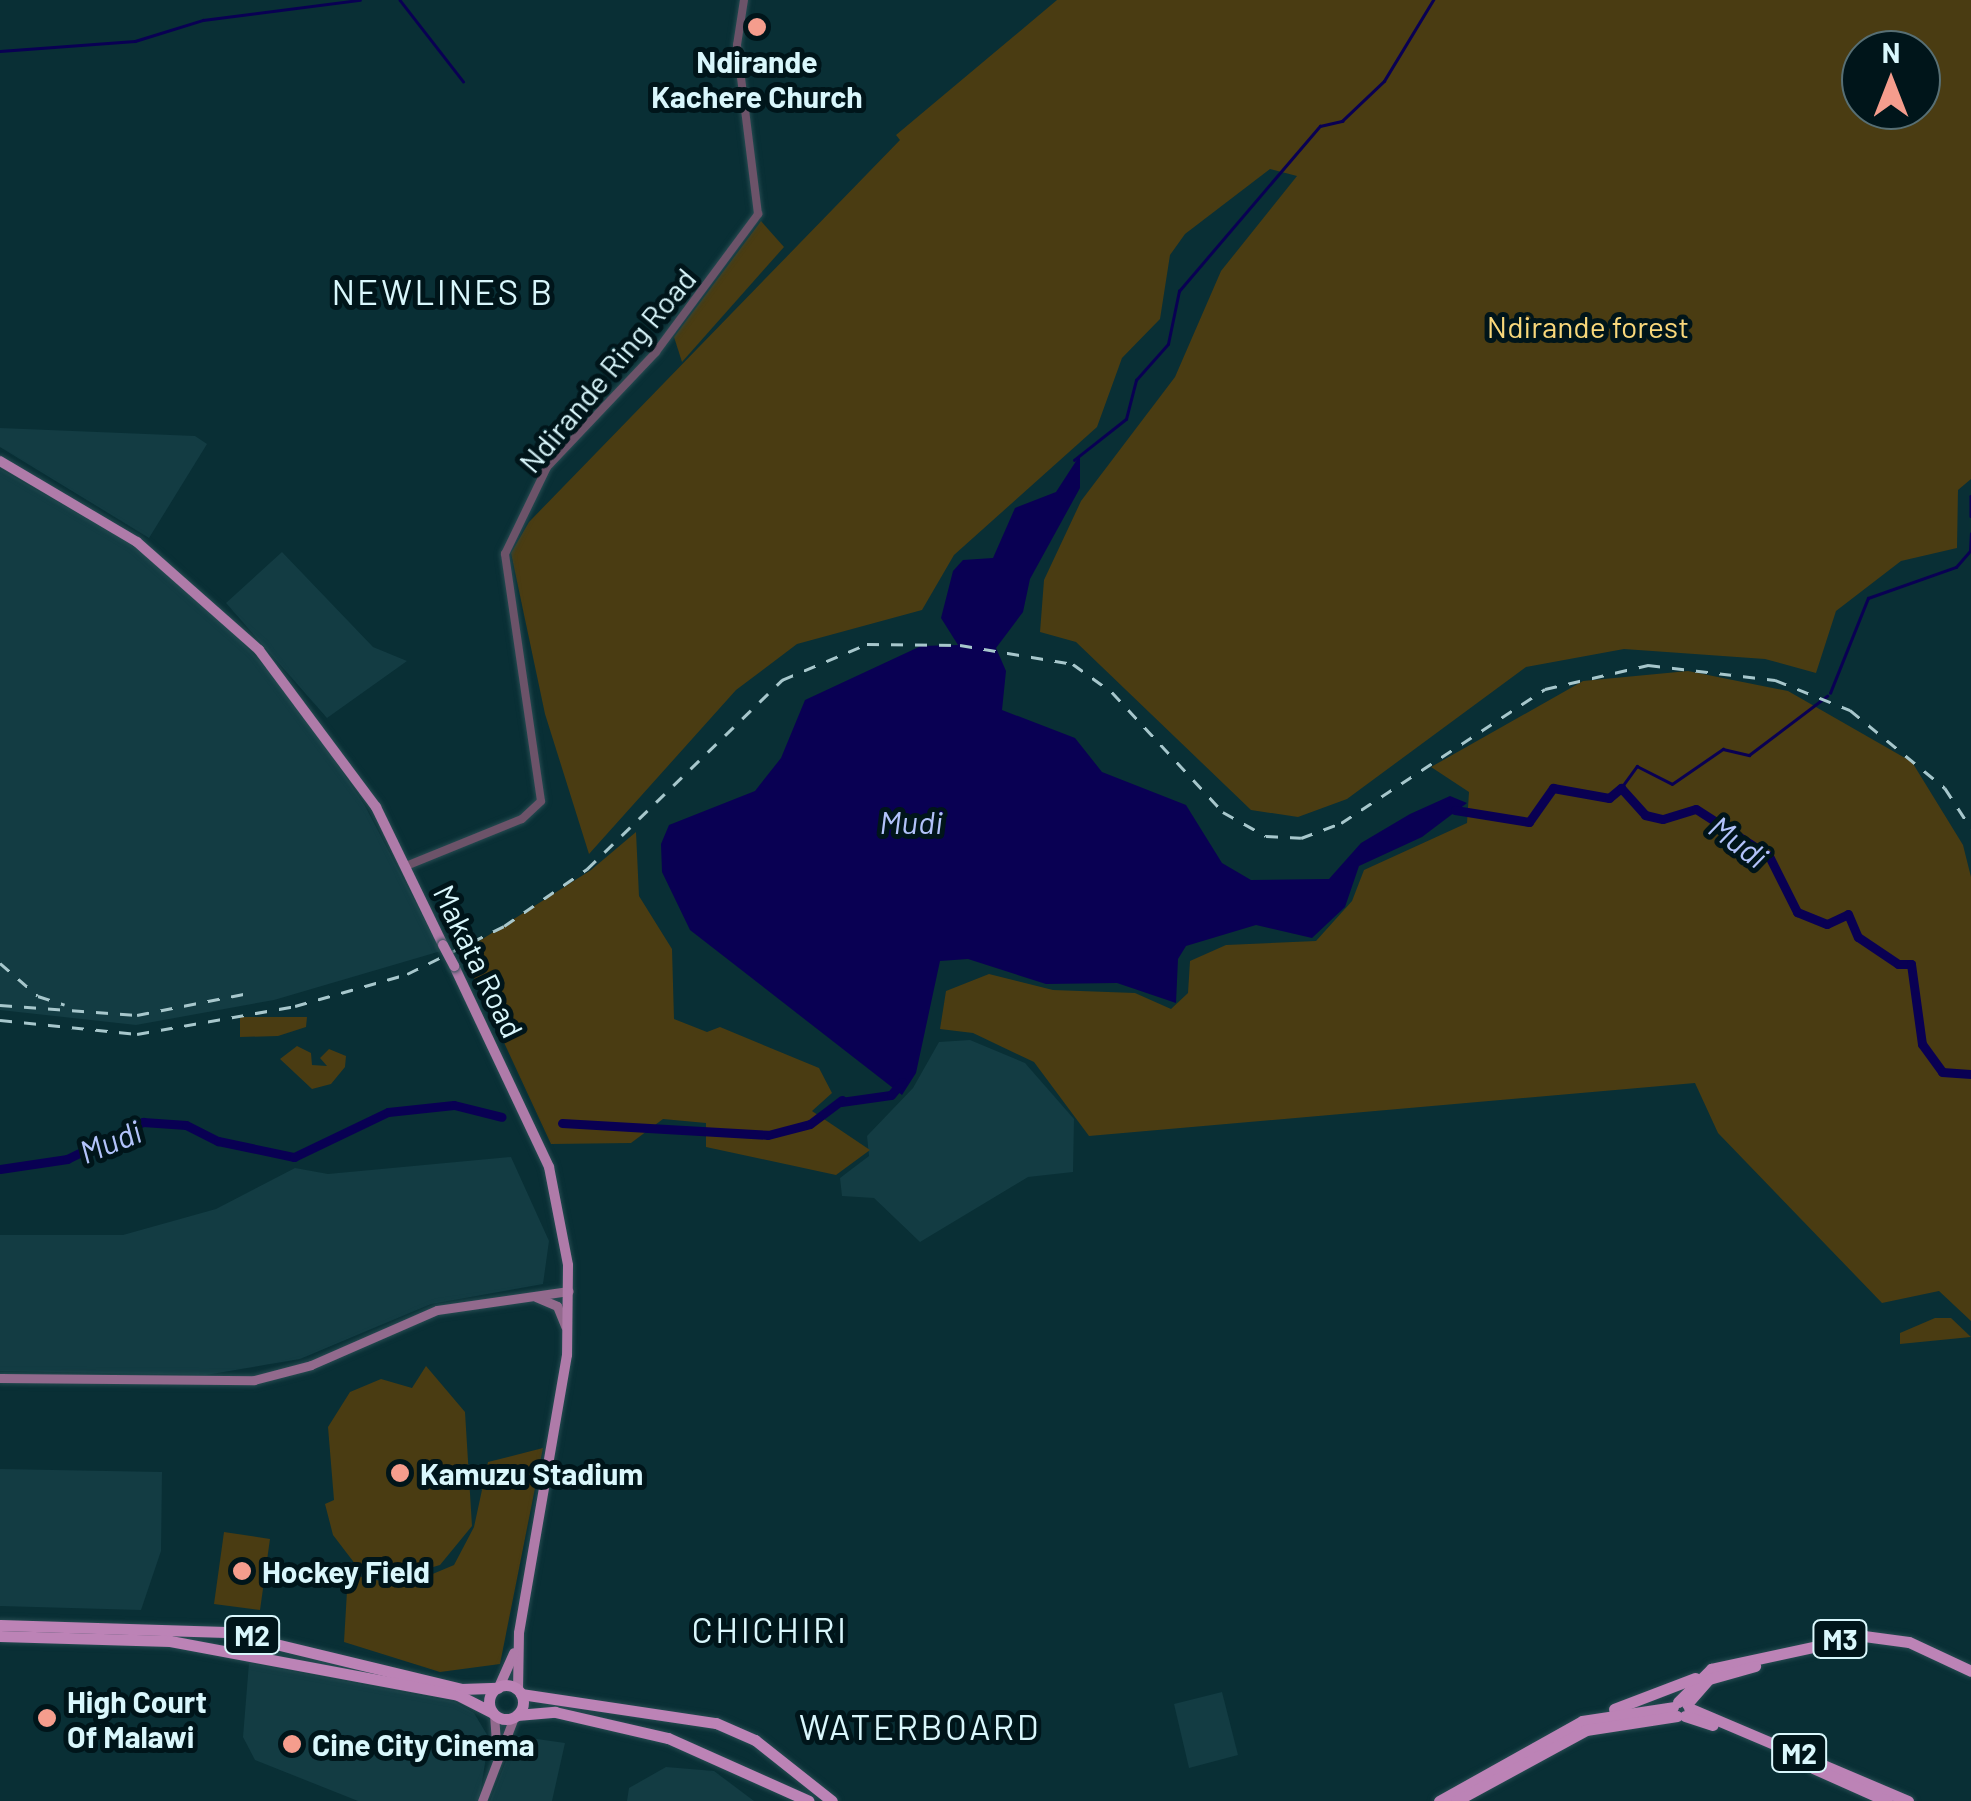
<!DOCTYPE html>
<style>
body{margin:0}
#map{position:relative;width:1971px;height:1801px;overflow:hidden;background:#092f35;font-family:Barlow,sans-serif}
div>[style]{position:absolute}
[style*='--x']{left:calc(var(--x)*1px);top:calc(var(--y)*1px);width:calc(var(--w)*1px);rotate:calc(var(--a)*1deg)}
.built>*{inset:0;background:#133c43}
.green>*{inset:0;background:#4a3c12}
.water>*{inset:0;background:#090053}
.stream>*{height:2.5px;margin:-1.25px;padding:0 1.25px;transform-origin:1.25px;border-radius:1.25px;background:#090053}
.river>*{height:9px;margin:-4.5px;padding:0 4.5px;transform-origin:4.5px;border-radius:4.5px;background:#090053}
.roads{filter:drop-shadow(0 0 2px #264b51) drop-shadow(0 0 2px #264b51)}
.tertiary>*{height:8px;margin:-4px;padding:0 4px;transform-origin:4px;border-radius:4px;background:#6c5369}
.secondary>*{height:9px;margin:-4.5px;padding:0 4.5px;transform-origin:4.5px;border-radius:4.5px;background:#926a8d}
.primary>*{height:10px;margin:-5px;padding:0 5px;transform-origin:5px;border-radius:5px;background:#af7ba9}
.trunk>*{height:11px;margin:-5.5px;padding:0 5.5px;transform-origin:5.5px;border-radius:5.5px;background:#bc83b6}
.trunk>.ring{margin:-5.5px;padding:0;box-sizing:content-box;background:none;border:11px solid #bc83b6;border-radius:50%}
.rail>*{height:2.5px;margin-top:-1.25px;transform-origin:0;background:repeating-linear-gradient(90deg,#a7c7cc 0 12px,transparent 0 24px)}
.bridges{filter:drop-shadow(0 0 2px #264b51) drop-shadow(0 0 2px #264b51)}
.primary-bridge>*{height:10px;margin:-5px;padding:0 5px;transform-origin:5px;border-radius:5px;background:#af7ba9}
.dots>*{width:28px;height:28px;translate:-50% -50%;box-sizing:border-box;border:5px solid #00151a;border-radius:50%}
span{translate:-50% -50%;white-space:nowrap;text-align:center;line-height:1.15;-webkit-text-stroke:10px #00151a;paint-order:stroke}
.shield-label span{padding:2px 8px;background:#00151a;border:2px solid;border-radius:8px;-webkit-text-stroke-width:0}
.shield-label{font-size:28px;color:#d9f7fc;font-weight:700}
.poi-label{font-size:30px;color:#d9f7fc;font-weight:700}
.left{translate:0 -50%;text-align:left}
.park-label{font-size:30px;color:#f9d87b}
.street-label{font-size:30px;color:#d9f7fc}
.water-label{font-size:32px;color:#b2c3fa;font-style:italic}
.quarter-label{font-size:35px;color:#d9f7fc;letter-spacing:2.5px}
.north{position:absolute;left:1841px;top:30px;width:100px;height:100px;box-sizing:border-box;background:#00151a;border:2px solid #576f74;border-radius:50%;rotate:0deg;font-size:28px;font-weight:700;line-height:40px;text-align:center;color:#d9f7fc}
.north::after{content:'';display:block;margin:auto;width:35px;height:45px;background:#f59d8d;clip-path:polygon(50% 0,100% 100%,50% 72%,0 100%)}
</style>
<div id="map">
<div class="built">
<i style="clip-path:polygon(0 428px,195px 436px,207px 444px,149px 538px,0 447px)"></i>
<i style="clip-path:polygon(0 469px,135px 546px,197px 595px,290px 693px,365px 806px,441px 951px,274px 1000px,136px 1025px,0 1010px)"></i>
<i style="clip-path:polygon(282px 552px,373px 647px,407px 661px,327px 718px,226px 603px)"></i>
<i style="clip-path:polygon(970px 1040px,1025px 1063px,1074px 1119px,1073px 1172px,1028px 1177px,920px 1242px,874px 1198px,842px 1196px,840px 1178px,869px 1156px,867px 1136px,913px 1088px,939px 1042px)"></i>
<i style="clip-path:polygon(511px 1157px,549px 1241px,543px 1284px,431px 1304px,300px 1359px,206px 1375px,0 1371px,0 1235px,123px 1235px,216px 1209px,295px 1168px,328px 1174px)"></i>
<i style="clip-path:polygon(0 1469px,162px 1472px,161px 1551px,141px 1610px,0 1606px)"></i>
<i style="clip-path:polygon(249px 1663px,455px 1702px,474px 1713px,489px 1738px,479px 1801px,358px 1801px,255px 1760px,243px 1737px)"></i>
<i style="clip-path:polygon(1222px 1692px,1238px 1755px,1189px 1768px,1174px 1704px)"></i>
<i style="clip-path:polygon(516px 1736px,565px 1743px,552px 1801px,490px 1801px)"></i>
<i style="clip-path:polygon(666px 1767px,714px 1771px,754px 1801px,627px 1801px,629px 1788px)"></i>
</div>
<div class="green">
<i style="clip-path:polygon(evenodd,1057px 0,1971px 0,1971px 479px,1958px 490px,1957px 548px,1901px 561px,1836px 611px,1816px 673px,1765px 659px,1624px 649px,1526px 667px,1347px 799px,1298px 817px,1251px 810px,1076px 642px,1040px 632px,1044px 580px,1081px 501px,1175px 377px,1221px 271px,1297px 176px,1270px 169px,1185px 234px,1170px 255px,1160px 319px,1122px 358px,1097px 427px,954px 555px,922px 610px,797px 644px,736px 690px,589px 854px,545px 714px,511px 553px,529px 522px,900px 140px,896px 135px,1057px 0,1921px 50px,1921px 110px,1861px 110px,1861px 50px,1921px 50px)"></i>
<i style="clip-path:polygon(761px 221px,784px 247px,682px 362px,674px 337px)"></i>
<i style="clip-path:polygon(1688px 671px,1788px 691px,1912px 762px,1963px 845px,1971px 877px,1971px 1321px,1939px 1291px,1882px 1303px,1718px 1133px,1695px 1083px,1089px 1136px,1034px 1062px,973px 1033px,940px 1029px,946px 991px,989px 974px,1053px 990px,1135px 993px,1171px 1009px,1188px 993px,1190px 961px,1226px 945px,1316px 941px,1352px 901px,1364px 870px,1467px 823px,1469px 792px,1431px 767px,1583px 681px)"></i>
<i style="clip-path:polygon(636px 832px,639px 896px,672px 949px,674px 1019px,707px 1032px,720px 1027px,819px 1068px,832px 1093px,812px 1111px,870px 1150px,836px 1175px,706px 1147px,706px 1123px,663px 1119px,631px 1143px,551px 1144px,462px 952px,591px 870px)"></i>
<i style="clip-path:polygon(240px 1017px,307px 1017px,306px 1027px,278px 1036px,240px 1037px)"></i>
<i style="clip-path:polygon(297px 1046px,311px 1053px,312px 1065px,327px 1066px,320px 1058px,329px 1049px,346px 1056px,345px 1067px,331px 1084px,312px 1089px,280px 1059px)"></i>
<i style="clip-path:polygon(1935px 1318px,1951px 1318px,1971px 1337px,1900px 1344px,1900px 1333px)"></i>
<i style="clip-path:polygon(426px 1366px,465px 1412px,472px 1526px,440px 1565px,389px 1580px,362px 1573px,333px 1535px,325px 1504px,334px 1500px,328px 1427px,350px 1392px,381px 1379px,412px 1388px)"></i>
<i style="clip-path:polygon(543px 1448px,500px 1664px,440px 1672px,344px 1642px,348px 1574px,404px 1586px,454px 1565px,474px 1527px,488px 1462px)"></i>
<i style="clip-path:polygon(224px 1532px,270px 1539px,260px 1610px,214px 1604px)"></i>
</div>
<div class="water">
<i style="clip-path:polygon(1080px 455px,1080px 488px,1030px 579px,1023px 612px,996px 648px,1006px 671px,1002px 710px,1075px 738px,1102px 772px,1186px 805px,1222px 863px,1251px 880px,1329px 879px,1361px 843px,1410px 814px,1450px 796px,1467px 803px,1422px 837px,1359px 866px,1345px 907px,1312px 938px,1256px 925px,1186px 946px,1178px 959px,1176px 1003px,1117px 983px,1046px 984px,968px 959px,940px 961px,916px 1073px,902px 1095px,690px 930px,662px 872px,661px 844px,669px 825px,755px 791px,781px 758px,805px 700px,921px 646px,958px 645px,941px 618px,953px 571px,963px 560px,993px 558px,1015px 508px,1056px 492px)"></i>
</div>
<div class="stream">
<i style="--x:400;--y:0;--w:103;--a:52.1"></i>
<i style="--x:0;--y:51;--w:135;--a:-4.2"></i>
<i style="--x:135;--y:41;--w:71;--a:-17.2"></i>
<i style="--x:203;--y:20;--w:158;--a:-7.3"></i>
<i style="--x:1074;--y:460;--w:66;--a:-38.3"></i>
<i style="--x:1126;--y:419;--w:40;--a:-75.6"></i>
<i style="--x:1136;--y:380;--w:48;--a:-48.4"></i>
<i style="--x:1168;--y:344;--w:54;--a:-78.3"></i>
<i style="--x:1179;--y:291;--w:217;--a:-49.5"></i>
<i style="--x:1320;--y:126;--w:23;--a:-13"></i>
<i style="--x:1342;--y:121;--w:58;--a:-43.6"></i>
<i style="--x:1384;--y:81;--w:95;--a:-58.8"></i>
<i style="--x:1971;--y:496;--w:20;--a:90"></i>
<i style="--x:1830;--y:693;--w:102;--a:-68.2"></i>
<i style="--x:1868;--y:598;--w:93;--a:-19.4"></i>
<i style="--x:1956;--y:567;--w:21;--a:-49"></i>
<i style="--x:1970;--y:551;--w:17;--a:-87"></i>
<i style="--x:1621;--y:788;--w:27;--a:-54"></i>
<i style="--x:1637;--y:766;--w:39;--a:27"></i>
<i style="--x:1672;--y:784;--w:62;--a:-34.5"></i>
<i style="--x:1723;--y:749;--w:27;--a:13"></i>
<i style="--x:1749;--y:755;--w:98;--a:-37.1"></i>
</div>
<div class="river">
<i style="--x:1455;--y:810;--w:75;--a:9.2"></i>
<i style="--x:1529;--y:822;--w:42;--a:-54.8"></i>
<i style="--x:1553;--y:788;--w:57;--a:10.1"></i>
<i style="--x:1609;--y:798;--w:16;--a:-40"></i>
<i style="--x:1621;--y:788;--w:36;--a:48"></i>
<i style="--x:1645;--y:815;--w:18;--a:13"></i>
<i style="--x:1663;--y:819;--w:34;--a:-17"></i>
<i style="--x:1696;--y:809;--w:87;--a:32.8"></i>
<i style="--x:1769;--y:856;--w:63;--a:63.4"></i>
<i style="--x:1797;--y:912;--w:32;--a:22"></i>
<i style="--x:1827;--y:924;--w:23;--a:-25"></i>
<i style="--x:1848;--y:914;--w:25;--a:67"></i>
<i style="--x:1858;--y:937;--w:48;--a:34"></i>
<i style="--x:1898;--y:964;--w:13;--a:0"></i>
<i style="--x:1911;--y:964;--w:81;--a:82.2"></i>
<i style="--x:1922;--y:1044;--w:34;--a:54"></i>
<i style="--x:1942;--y:1072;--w:29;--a:4"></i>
<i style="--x:841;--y:1102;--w:50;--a:-8"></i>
<i style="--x:891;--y:1095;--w:17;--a:-50"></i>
<i style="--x:562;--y:1123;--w:206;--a:3.3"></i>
<i style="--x:768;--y:1135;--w:43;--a:-14.7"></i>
<i style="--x:810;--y:1124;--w:40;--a:-37"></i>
<i style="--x:0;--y:1169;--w:68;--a:-8.5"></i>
<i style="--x:67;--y:1159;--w:85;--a:-26"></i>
<i style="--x:143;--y:1122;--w:43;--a:4"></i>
<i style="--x:186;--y:1125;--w:36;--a:27"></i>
<i style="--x:218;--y:1141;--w:78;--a:11.9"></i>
<i style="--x:294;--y:1157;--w:104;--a:-25.6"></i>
<i style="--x:388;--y:1112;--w:66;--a:-6.1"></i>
<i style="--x:454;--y:1105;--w:49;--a:14"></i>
</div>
<div class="roads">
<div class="tertiary">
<i style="--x:406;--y:866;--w:125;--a:-22.1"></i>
<i style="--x:522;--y:819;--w:26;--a:-43"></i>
<i style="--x:541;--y:801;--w:250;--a:-98.3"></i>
<i style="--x:505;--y:554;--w:97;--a:-64.2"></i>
<i style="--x:547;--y:467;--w:158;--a:-46.5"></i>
<i style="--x:656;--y:352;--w:172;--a:-53.5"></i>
<i style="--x:758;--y:214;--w:170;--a:-97.1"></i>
<i style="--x:737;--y:45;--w:46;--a:-81.2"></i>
</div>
<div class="secondary">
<i style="--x:536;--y:1297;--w:23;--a:23"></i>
<i style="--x:557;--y:1306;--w:22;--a:68"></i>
<i style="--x:0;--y:1378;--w:254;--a:0.5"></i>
<i style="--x:254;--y:1380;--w:59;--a:-14.7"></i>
<i style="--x:311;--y:1365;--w:137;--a:-23.6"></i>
<i style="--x:437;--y:1310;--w:133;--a:-8.2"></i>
<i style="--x:494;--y:1714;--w:32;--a:86"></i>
<i style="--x:482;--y:1801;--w:90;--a:-69.1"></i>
</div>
<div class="primary">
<i style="--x:0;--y:461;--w:159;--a:30.6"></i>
<i style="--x:137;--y:542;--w:163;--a:41.5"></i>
<i style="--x:259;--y:650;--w:196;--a:53.3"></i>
<i style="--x:376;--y:807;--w:153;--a:64.1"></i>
<i style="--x:454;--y:966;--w:222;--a:64.7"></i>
<i style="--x:549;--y:1167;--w:100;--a:79"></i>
<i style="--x:568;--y:1265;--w:90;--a:90.6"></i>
<i style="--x:567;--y:1355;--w:282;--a:99.8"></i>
<i style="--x:519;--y:1633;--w:57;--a:91"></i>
<i style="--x:499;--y:1687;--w:37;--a:-66"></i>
</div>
<div class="trunk">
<i style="--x:0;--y:1625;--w:226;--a:1.8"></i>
<i style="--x:226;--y:1632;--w:242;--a:13.6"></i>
<i style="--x:461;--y:1689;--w:37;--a:-2"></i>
<i style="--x:0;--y:1636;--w:170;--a:1.7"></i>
<i style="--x:170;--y:1641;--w:293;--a:10.6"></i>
<i style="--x:458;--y:1695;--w:38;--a:27"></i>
<i class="ring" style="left:489px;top:1685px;width:23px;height:23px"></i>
<i style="--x:521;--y:1694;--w:197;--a:8.5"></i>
<i style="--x:716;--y:1723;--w:43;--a:23.6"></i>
<i style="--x:755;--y:1740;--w:98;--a:38.4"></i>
<i style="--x:1678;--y:1702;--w:47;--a:-45"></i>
<i style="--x:1711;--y:1669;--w:157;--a:-12.2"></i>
<i style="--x:1864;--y:1636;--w:45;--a:7.6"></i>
<i style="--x:1909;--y:1642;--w:68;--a:25.1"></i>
<i style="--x:1687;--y:1704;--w:33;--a:-49"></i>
<i style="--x:1709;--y:1679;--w:48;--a:-15.8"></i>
<i style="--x:1689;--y:1708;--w:238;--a:23"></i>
<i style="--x:1614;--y:1709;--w:87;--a:-20.9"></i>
<i style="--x:517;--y:1715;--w:38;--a:-5"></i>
<i style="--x:555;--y:1712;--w:116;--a:13"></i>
<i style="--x:668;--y:1738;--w:154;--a:24.1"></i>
<i style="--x:1685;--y:1716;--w:29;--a:18"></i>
<i style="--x:1813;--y:1768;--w:81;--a:24"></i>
<i style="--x:1439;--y:1801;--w:164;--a:-29.2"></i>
<i style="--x:1582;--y:1721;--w:92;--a:-8.7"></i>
<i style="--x:1456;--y:1801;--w:148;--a:-28.6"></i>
<i style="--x:1586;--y:1730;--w:92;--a:-8.7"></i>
</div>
</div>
<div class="rail">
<i style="--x:0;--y:963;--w:50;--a:41"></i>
<i style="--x:38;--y:996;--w:28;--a:18"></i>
<i style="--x:0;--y:1005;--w:137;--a:4.2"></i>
<i style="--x:137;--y:1015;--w:119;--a:-11.1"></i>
<i style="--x:0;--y:1020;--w:138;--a:5.8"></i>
<i style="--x:137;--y:1034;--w:160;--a:-10"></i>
<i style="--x:295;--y:1006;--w:116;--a:-15.9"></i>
<i style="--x:407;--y:974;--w:108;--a:-26.3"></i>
<i style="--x:504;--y:926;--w:101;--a:-34.5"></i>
<i style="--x:587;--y:869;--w:272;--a:-44.1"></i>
<i style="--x:782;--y:680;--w:92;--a:-23"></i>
<i style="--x:867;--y:644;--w:93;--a:0.6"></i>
<i style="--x:960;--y:645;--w:115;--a:9.5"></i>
<i style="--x:1073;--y:664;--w:48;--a:35.7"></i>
<i style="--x:1112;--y:692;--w:163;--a:47.2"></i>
<i style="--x:1223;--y:812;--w:49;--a:29.2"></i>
<i style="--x:1266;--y:836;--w:35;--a:3"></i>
<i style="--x:1301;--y:838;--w:43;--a:-20.6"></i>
<i style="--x:1341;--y:823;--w:244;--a:-33.3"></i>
<i style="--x:1545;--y:689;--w:106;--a:-13.1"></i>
<i style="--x:1648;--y:665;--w:128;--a:6.7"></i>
<i style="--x:1775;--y:680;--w:81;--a:21.8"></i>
<i style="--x:1850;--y:710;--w:123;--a:39.4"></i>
<i style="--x:1945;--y:788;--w:48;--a:57"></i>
</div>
<div class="bridges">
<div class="primary-bridge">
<i style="--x:443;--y:945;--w:24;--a:62"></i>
</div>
</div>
<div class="dots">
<i style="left:757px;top:27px;background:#f59d8d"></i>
<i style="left:400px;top:1473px;background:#f59d8d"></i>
<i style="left:242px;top:1571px;background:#f59d8d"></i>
<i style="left:47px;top:1718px;background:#f59d8d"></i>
<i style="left:292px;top:1744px;background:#f59d8d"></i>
</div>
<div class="shield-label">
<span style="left:252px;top:1635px">M2</span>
<span style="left:1840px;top:1639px">M3</span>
<span style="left:1799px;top:1753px">M2</span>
</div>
<div class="poi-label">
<span style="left:757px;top:78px">Ndirande<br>Kachere Church</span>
<span class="left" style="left:420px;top:1473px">Kamuzu Stadium</span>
<span class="left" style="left:262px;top:1571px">Hockey Field</span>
<span class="left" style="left:67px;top:1718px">High Court<br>Of Malawi</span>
<span class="left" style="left:312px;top:1744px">Cine City Cinema</span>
</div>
<div class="park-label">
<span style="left:1588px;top:326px">Ndirande forest</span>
</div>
<div class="street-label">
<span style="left:607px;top:370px;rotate:-50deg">Ndirande Ring Road</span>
<span style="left:479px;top:961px;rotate:64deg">Makata Road</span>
</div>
<div class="water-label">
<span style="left:911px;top:821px">Mudi</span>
<span style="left:1739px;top:841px;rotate:37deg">Mudi</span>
<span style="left:110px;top:1141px;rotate:-22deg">Mudi</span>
</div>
<div class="quarter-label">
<span style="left:443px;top:291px">NEWLINES B</span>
<span style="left:770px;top:1629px">CHICHIRI</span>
<span style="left:920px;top:1726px">WATERBOARD</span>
</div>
<div class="north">N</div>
</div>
